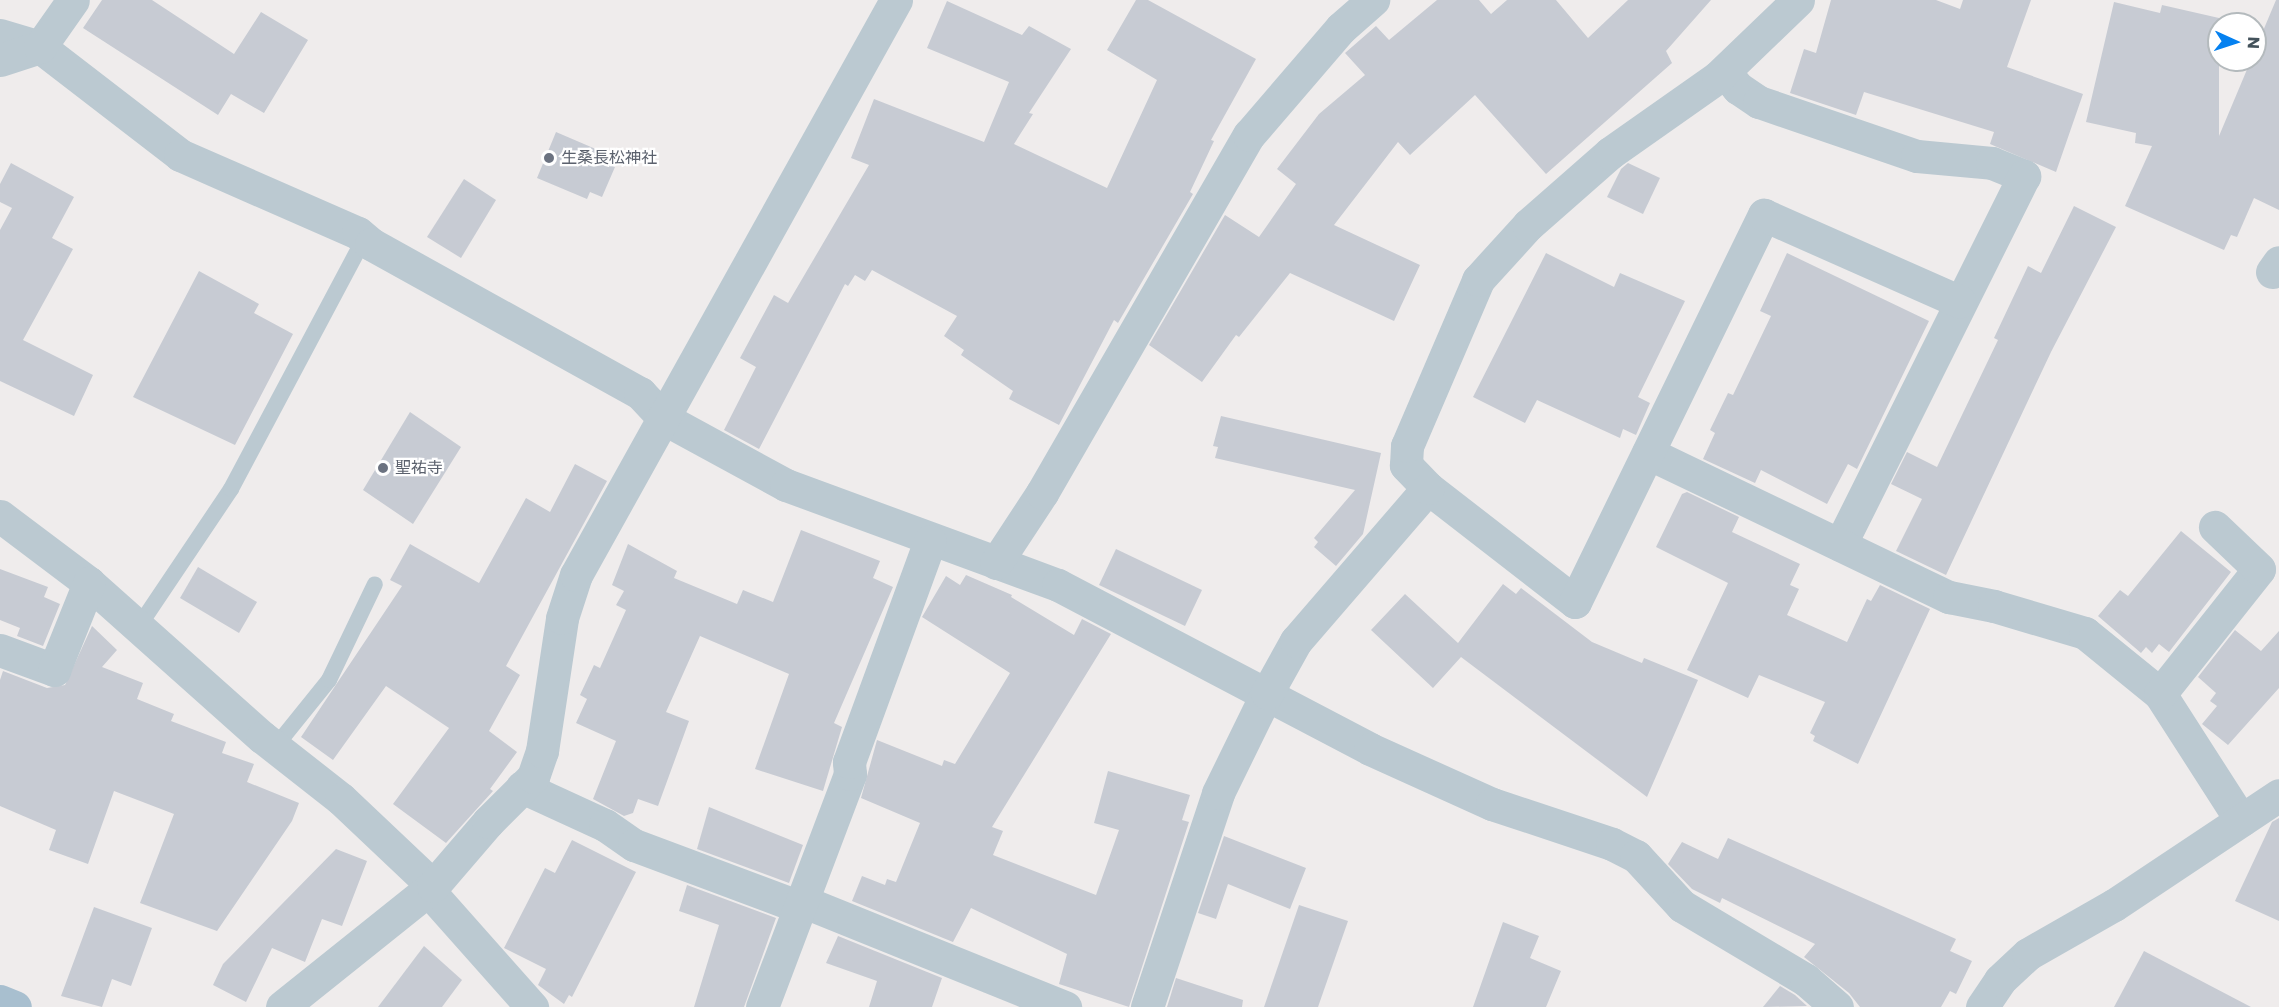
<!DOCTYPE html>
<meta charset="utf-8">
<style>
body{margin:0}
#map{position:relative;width:2279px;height:1007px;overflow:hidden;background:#efecec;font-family:Poppins,"Noto Sans JP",sans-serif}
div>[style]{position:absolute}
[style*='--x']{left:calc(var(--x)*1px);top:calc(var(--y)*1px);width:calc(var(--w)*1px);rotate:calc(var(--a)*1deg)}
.building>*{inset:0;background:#c7cbd3}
.lane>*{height:16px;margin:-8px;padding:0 8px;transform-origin:8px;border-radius:8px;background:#bbc9d1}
.street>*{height:33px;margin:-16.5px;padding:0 16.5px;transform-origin:16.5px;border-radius:16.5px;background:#bbc9d1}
.primary>*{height:33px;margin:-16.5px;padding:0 16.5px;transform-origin:16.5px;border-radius:16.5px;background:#a8bfcf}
.dots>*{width:16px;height:16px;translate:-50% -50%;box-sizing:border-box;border:3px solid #fff;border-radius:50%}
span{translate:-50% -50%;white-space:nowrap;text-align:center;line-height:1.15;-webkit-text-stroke:4.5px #fff;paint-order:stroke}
.worship-label{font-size:16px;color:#5b616d}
.left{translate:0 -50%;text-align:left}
.north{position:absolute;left:2207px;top:12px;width:60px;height:60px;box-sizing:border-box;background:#fff;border:2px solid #b4babd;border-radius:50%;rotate:93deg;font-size:16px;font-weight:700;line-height:24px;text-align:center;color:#43525b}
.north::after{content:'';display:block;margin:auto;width:21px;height:27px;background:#0581f0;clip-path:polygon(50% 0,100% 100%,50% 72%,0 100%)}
</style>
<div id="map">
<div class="building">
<i style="clip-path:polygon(102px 0,152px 0,234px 54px,261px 12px,308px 40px,264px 113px,231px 94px,218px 115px,83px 28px)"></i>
<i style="clip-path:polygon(1136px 0,1148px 0,1256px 59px,1211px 140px,1214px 141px,1190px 192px,1193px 194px,1118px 323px,1114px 320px,1059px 425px,1009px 399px,1013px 391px,961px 355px,964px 350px,944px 336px,957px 316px,872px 270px,865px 281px,855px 275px,848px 286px,845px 284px,759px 449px,724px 430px,756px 367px,740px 358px,774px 295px,788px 303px,869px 165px,851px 158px,874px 99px,984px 142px,1009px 82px,927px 48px,947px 1px,1022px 35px,1029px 26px,1071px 49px,1029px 113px,1033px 114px,1014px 144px,1107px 188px,1157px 80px,1107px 50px)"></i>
<i style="clip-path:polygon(1437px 0,1479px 0,1491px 14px,1507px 0,1556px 0,1588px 38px,1628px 0,1711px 0,1666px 51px,1672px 63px,1546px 174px,1475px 95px,1410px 155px,1398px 142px,1334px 225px,1420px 265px,1394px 321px,1290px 273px,1239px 337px,1236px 335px,1202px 382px,1149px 345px,1225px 215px,1259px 237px,1296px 184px,1277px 169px,1319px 114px,1365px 75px,1345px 53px,1376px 26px,1389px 40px)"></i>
<i style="clip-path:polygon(1831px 0,1936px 0,1960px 9px,1963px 0,2031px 0,2007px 67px,2083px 94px,2056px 172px,1990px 144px,1994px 132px,1864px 92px,1856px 115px,1790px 93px,1804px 49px,1816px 53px)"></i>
<i style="clip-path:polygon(2276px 0,2279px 0,2279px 210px,2254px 198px,2237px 237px,2231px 235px,2224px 250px,2125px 206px,2152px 146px,2135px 143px,2136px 133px,2086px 122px,2114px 2px,2160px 13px,2162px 5px,2219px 18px,2219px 136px,2251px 60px,2255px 60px,2255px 50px)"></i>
<i style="clip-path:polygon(556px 132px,605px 153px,601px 162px,615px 167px,602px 197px,590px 192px,587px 199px,537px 178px)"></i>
<i style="clip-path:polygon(11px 163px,74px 197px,52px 238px,73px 249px,23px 340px,93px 375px,74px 416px,0 381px,0 230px,12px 208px,0 202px,0 184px)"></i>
<i style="clip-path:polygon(1628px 163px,1660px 178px,1643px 214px,1607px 197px,1621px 169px)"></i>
<i style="clip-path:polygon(464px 179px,496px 200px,461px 258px,427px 237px)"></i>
<i style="clip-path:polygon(2074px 206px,2116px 227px,2051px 352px,1946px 575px,1896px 551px,1922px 499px,1891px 484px,1907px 452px,1937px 467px,1998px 340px,1994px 338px,2028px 266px,2041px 273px)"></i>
<i style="clip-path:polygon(1546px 253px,1614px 287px,1620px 273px,1685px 301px,1638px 397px,1650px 403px,1636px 435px,1623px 429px,1620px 438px,1537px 400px,1525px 423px,1473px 397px)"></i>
<i style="clip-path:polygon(1787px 253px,1929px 321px,1857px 469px,1848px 464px,1827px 504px,1761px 470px,1755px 483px,1703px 459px,1715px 433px,1710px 430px,1728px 393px,1733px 395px,1771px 316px,1760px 311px)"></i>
<i style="clip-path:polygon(199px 271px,259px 304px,254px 313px,293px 334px,235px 445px,133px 397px)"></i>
<i style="clip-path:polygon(410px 412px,461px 447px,413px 524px,363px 490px)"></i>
<i style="clip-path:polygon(1221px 416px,1381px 453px,1363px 534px,1336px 566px,1314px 547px,1318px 542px,1314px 538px,1355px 490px,1215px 458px,1218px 447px,1213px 446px)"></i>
<i style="clip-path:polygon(575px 464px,607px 481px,506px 666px,520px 675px,489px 731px,517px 752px,490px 789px,493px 791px,446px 843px,393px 804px,449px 728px,386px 686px,333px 760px,301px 737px,402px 586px,390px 580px,410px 544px,479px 583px,526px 498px,550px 512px)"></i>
<i style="clip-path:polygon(1687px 492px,1739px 517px,1732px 532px,1800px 564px,1790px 585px,1799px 589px,1787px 615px,1847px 642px,1867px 599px,1871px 601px,1880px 585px,1930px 609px,1858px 764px,1813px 741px,1815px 736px,1810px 733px,1825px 702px,1759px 675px,1748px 698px,1687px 670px,1728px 583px,1656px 547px,1682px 494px)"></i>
<i style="clip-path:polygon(801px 530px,880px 561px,873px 578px,893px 587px,834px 723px,842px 727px,823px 791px,755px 769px,789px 674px,700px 636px,666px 712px,689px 721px,658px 806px,638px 799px,633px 813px,624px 816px,593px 799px,616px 741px,576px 723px,587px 699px,580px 695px,594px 665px,600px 668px,626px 610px,616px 605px,624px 591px,612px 585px,628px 544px,677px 571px,674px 578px,737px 604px,743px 590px,773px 602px)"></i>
<i style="clip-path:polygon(2181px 531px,2231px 572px,2169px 652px,2159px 644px,2152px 653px,2146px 647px,2141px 653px,2098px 616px,2120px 590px,2128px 596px)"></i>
<i style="clip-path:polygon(1116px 549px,1202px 590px,1185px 626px,1099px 585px)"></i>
<i style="clip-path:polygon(198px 567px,257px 602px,239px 633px,180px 598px)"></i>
<i style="clip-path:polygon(0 569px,48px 587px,44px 597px,60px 604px,43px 646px,17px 636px,20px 628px,0 620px)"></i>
<i style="clip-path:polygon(966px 575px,1012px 595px,1011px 597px,1074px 635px,1082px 619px,1111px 634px,992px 827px,1003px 831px,993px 855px,1096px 895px,1119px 830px,1094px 823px,1108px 771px,1190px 795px,1182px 820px,1189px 822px,1129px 1007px,1059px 984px,1067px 954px,971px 908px,953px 942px,852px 901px,862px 876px,885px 885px,887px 879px,896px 882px,920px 823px,861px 798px,877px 740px,942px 766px,944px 760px,955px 764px,1010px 673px,922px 617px,946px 576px,960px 585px)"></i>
<i style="clip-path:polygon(1503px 584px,1516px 594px,1521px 588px,1592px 642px,1642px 663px,1644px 658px,1698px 680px,1647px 797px,1461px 657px,1433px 688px,1371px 630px,1405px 594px,1458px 643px)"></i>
<i style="clip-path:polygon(92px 626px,117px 650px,102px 667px,143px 683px,137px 699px,174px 714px,171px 721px,226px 742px,222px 753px,254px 764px,247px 782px,299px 803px,292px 821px,217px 931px,140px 903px,174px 814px,114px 791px,88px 864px,49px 850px,56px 830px,0 806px,0 680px,3px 671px,47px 688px,65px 685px)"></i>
<i style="clip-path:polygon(2235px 630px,2261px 651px,2279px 631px,2279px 688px,2228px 745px,2202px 724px,2217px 706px,2210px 701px,2216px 693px,2198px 677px)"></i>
<i style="clip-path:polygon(709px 807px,803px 845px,789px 883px,697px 849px)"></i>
<i style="clip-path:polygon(2279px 818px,2279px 921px,2235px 901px,2272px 822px)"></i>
<i style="clip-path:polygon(1224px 836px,1306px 868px,1290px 909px,1228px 884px,1216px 919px,1198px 913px)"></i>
<i style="clip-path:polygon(1728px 838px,1956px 939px,1950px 951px,1972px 961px,1956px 994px,1950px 991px,1941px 1007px,1860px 1007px,1849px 993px,1804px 957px,1815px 944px,1722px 898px,1720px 903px,1692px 889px,1668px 864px,1682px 842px,1718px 859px)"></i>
<i style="clip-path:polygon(572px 840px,636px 872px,572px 997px,569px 995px,564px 1004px,538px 985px,546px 969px,504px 948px,545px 868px,555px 873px)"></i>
<i style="clip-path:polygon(336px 849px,367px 861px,342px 926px,322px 919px,305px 962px,272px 948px,246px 1002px,213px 985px,223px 964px)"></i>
<i style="clip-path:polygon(687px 885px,776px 918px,744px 1007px,694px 1007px,719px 925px,679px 911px)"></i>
<i style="clip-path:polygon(1299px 905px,1348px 921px,1318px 1007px,1264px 1007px)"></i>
<i style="clip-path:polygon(94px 907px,152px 928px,131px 986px,112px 979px,102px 1007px,61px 996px)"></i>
<i style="clip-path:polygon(1503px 922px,1539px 936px,1530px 958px,1561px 971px,1546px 1007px,1473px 1007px)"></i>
<i style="clip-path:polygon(838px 936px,942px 978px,932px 1007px,869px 1007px,877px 981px,826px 963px)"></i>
<i style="clip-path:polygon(424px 946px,462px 980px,442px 1007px,378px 1007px)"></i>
<i style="clip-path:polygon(2144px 951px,2251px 1007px,2114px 1007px)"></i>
<i style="clip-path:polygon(1176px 978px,1243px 1000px,1242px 1007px,1167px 1007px)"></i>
<i style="clip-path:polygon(1780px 986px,1795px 995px,1807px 1006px,1763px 1007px)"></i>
</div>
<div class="lane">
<i style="--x:139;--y:626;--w:165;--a:-56.1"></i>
<i style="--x:231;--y:489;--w:283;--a:-62"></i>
<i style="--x:275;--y:747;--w:86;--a:-51.1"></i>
<i style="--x:329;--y:680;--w:106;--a:-64.4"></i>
</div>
<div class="street">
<i style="--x:0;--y:35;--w:42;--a:16.7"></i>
<i style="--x:40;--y:47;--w:177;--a:37.6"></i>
<i style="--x:180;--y:155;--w:194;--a:23.7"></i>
<i style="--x:358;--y:233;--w:17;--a:40"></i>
<i style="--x:371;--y:244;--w:308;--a:29"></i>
<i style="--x:640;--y:393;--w:34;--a:47"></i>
<i style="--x:663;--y:418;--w:140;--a:28.6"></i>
<i style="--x:786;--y:485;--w:290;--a:20.2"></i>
<i style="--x:1058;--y:585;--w:352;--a:27.7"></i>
<i style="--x:1370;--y:749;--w:134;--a:24.3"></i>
<i style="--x:1492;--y:804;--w:126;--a:18.4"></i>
<i style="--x:1612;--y:844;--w:27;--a:27"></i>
<i style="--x:1636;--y:856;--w:68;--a:47.4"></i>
<i style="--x:1682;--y:906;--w:144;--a:30.8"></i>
<i style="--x:1806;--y:980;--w:41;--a:41.1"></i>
<i style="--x:0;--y:60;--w:42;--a:-18"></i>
<i style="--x:40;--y:47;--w:57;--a:-54.9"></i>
<i style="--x:1725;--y:72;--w:21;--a:51"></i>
<i style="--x:1738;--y:88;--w:25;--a:34"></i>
<i style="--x:1759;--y:102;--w:167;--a:18.9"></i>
<i style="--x:1917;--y:156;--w:75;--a:5.3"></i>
<i style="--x:1992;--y:163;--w:35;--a:22"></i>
<i style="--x:2024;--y:176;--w:412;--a:116.5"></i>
<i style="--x:2272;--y:272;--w:12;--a:-55"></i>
<i style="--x:1648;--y:453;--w:334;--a:25.6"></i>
<i style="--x:1949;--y:597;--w:46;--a:11.3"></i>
<i style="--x:1994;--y:606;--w:95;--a:16.5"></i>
<i style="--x:2085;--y:633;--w:97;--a:39.1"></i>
<i style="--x:2160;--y:694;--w:150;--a:57.3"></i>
<i style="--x:1428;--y:488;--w:186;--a:37.8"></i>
<i style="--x:1575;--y:602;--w:431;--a:-64"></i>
<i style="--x:1764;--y:215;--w:214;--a:23.9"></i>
<i style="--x:0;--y:516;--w:111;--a:37"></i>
<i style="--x:89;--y:583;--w:232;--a:41.7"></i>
<i style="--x:262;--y:737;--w:100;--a:38.1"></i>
<i style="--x:341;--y:799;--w:127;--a:43.4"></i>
<i style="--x:996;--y:563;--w:84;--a:-56.7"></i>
<i style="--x:1042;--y:493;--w:414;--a:-60"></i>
<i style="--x:1249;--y:135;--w:141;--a:-49.3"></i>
<i style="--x:1341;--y:28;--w:43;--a:-41.2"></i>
<i style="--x:0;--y:650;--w:58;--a:20.3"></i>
<i style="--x:54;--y:670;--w:94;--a:-68.1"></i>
<i style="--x:2160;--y:694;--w:159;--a:-51.6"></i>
<i style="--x:2259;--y:569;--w:61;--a:-136.3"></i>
<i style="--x:522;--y:787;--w:91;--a:24.6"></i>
<i style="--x:605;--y:825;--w:35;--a:35"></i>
<i style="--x:634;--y:845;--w:177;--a:20.5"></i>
<i style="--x:428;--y:890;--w:157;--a:48.4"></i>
<i style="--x:802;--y:901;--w:284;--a:22"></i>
<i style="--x:282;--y:1007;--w:193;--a:-38.7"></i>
<i style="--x:433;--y:886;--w:84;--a:-49.3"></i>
<i style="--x:488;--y:822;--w:64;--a:-45"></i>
<i style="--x:533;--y:777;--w:28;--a:-71"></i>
<i style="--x:542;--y:751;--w:134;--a:-81.4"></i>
<i style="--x:562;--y:618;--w:45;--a:-72"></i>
<i style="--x:576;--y:575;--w:658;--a:-60.9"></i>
<i style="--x:762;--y:1007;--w:249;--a:-69.3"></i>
<i style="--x:850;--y:774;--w:12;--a:-95"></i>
<i style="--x:849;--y:762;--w:235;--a:-69.9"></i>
<i style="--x:1147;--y:1007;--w:225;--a:-71.6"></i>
<i style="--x:1218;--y:793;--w:111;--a:-63.9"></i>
<i style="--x:1267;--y:693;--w:60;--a:-60.9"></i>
<i style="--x:1296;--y:641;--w:202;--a:-49.2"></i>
<i style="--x:1428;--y:488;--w:32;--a:-134"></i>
<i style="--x:1406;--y:465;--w:19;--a:-87"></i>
<i style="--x:1407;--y:446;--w:181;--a:-66.8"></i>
<i style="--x:1478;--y:280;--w:74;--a:-47.7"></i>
<i style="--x:1528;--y:225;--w:109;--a:-41.3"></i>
<i style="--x:1610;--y:153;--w:132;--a:-35.1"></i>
<i style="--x:1718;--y:77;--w:111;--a:-43.9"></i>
<i style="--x:1982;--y:1007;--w:32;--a:-56"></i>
<i style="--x:2000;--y:980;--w:38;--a:-43"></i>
<i style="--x:2028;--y:954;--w:99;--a:-29.7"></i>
<i style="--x:2114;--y:905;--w:198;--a:-33.7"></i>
</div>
<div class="primary">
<i style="--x:0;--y:1001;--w:16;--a:22"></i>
</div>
<div class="dots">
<i style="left:549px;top:158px;background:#6b7280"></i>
<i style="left:383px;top:468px;background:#6b7280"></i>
</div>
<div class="worship-label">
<span class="left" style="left:561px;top:158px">生桑長松神社</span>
<span class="left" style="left:395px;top:468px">聖祐寺</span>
</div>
<div class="north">N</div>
</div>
